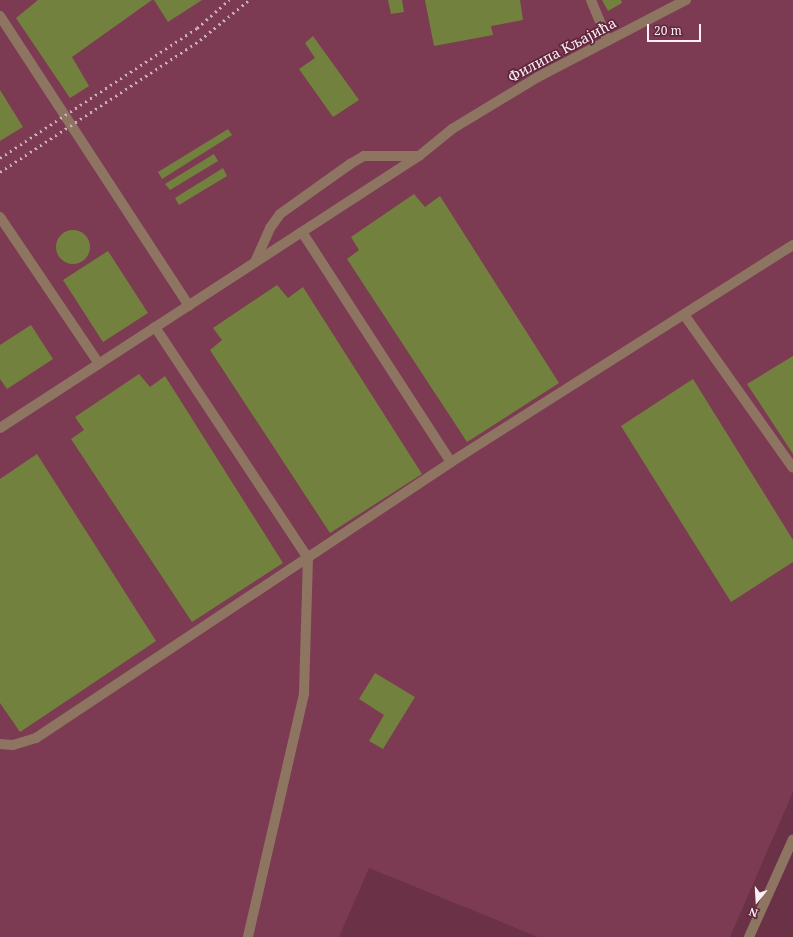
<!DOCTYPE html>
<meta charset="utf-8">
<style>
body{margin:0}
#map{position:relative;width:793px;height:937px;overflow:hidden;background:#6b3146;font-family:"Noto Serif",serif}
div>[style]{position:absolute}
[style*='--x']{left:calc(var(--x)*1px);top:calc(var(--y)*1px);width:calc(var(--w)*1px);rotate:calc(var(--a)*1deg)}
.built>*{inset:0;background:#7c3b52}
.building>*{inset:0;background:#73813f}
.round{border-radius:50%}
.lane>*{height:10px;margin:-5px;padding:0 5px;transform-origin:5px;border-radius:5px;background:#8e7562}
.street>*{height:10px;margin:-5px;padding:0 5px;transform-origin:5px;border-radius:5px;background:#8e7562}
.rail>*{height:3px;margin-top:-1.5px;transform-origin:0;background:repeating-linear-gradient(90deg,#ccaeb8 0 2px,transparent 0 6px)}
span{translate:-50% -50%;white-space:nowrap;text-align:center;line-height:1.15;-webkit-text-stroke:3.5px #5f263c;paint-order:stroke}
.street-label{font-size:14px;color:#fff0f4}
.north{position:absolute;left:737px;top:881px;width:40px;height:40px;-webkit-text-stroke:3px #5f263c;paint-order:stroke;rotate:198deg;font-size:11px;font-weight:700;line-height:16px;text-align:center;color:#fff0f4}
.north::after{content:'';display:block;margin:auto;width:14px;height:18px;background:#fff0f4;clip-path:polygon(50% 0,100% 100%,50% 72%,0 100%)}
.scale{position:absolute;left:647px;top:24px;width:54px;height:18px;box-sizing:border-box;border:2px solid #fff0f4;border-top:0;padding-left:5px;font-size:12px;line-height:14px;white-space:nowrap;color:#fff0f4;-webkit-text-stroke:3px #5f263c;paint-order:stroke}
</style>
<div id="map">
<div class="built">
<i style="clip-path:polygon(0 0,793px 0,793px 792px,730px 937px,538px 937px,369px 868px,339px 937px,0 937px)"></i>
</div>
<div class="building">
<i style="clip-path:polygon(38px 0,152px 0,72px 57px,89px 86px,70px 98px,16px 18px)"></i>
<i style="clip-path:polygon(154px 0,202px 0,168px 22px)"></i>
<i style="clip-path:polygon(388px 0,402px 0,404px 12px,391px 14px)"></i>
<i style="clip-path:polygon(425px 0,520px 0,523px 20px,491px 26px,493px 35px,434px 46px)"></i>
<i style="clip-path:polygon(602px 0,621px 0,622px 3px,608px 11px)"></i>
<i style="clip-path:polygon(313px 36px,359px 100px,333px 117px,299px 69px,315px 58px,305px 43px)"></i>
<i style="clip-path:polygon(0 90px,23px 127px,0 141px)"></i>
<i style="clip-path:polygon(228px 129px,232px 135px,162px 179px,158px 172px)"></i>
<i style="clip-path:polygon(214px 154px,218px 161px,170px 190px,165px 184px)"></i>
<i style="clip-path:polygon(223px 168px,227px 176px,179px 205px,175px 198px)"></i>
<i style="clip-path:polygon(414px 194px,425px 207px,440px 196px,559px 383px,467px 442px,347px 259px,359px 250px,351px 237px)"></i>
<i class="round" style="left:56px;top:230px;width:34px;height:34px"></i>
<i style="clip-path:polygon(108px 251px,148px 313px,103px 342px,63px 280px)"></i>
<i style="clip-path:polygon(277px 285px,288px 298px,303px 287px,422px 474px,330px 533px,210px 350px,222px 340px,213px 328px)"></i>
<i style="clip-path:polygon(31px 325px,53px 359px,7px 389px,0 379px,0 345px)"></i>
<i style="clip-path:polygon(793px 356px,793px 454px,747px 384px)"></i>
<i style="clip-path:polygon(139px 374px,150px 387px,165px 376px,283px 563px,192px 622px,71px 439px,84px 430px,75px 417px)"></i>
<i style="clip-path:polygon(693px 379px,793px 540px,793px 562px,731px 602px,621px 426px)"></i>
<i style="clip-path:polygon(37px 454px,156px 641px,20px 732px,0 703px,0 479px)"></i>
<i style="clip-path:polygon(375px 673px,415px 697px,383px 749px,369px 741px,384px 715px,359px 699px)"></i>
</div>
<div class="lane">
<i style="--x:591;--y:0;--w:44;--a:67.5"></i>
<i style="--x:0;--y:16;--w:346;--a:56.9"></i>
<i style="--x:0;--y:217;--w:177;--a:56"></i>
<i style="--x:302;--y:232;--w:274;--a:57.1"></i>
<i style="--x:255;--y:262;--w:37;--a:-66"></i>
<i style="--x:270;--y:228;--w:17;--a:-54"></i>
<i style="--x:280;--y:214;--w:86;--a:-35.5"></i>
<i style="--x:350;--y:164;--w:16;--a:-30"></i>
<i style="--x:364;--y:156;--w:55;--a:0"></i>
<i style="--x:685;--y:316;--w:186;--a:54.6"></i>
<i style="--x:155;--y:327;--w:277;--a:56.5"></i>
<i style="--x:308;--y:558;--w:136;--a:91.7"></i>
<i style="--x:304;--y:694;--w:249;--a:103"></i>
<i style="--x:0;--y:428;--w:500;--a:-33"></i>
<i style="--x:419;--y:156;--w:43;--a:-39.3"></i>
<i style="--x:0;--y:744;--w:13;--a:4"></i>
<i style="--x:13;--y:745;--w:24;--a:-17"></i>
<i style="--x:36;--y:738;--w:498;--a:-33.6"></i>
<i style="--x:451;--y:462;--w:405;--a:-32.4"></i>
</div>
<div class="street">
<i style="--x:452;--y:129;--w:100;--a:-31.2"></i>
<i style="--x:538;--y:77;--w:167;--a:-27.5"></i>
<i style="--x:749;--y:937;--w:107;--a:-65.8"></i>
</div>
<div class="rail">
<i style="--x:0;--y:158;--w:236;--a:-33.4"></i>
<i style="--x:197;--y:28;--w:43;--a:-41.2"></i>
<i style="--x:0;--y:172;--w:240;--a:-33.4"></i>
<i style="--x:200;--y:40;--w:63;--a:-39.2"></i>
</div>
<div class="street-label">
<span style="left:562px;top:50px;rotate:-28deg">Филипа Кљајића</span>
</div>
<div class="north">N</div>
<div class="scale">20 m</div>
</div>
